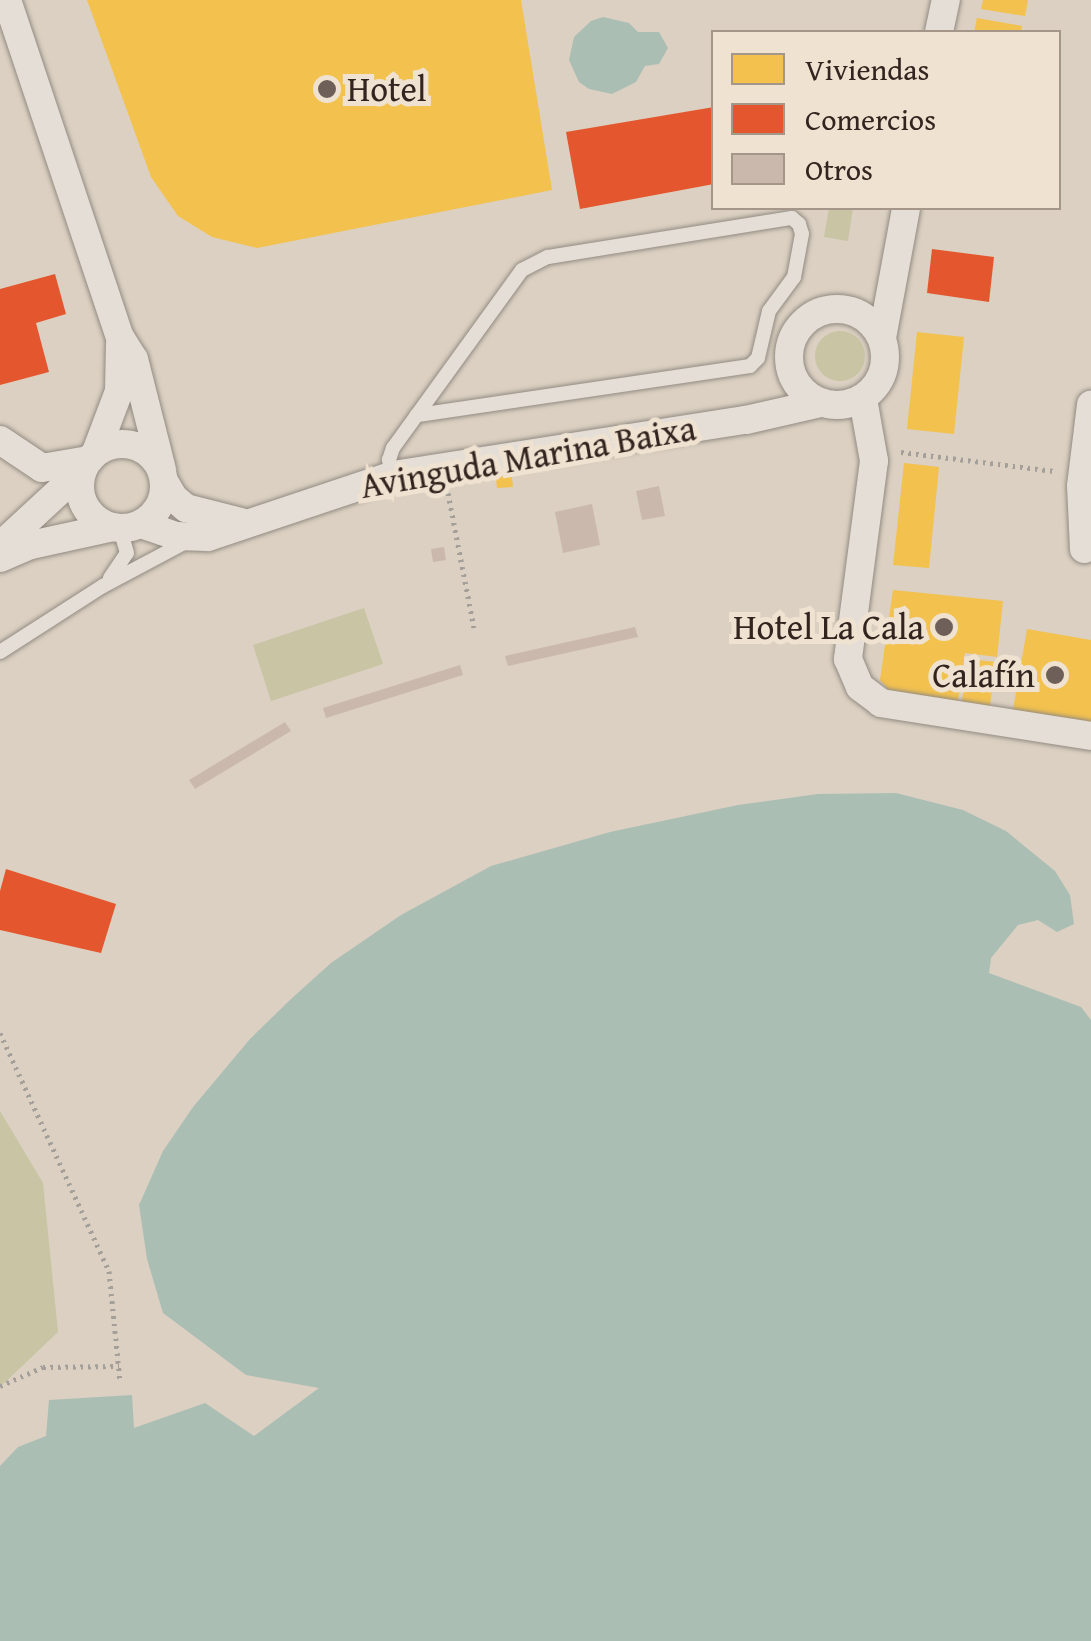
<!DOCTYPE html>
<meta charset="utf-8">
<style>
body{margin:0}
#map{position:relative;width:1091px;height:1641px;overflow:hidden;background:#dbd0c1;font-family:"Gentium Book Plus",serif}
div>[style]{position:absolute}
[style*='--x']{left:calc(var(--x)*1px);top:calc(var(--y)*1px);width:calc(var(--w)*1px);rotate:calc(var(--a)*1deg)}
.green>*{inset:0;background:#c8c4a4}
.round{border-radius:50%}
.water>*{inset:0;background:#abbeb4}
.homes>*{inset:0;background:#f2c14e}
.shops>*{inset:0;background:#e4572e}
.building>*{inset:0;background:#cbb8ad}
.path>*{height:5px;margin-top:-2.5px;transform-origin:0;background:repeating-linear-gradient(90deg,#a59f99 0 2.5px,transparent 0 7.5px)}
.roads{filter:drop-shadow(0 0 2px #928b82) drop-shadow(0 0 2px #928b82)}
.lane>*{height:14px;margin:-7px;padding:0 7px;transform-origin:7px;border-radius:7px;background:#e4ded6}
.street>*{height:28px;margin:-14px;padding:0 14px;transform-origin:14px;border-radius:14px;background:#e4ded6}
.street>.ring{margin:-14px;padding:0;box-sizing:content-box;background:none;border:28px solid #e4ded6;border-radius:50%}
.dots>*{width:28px;height:28px;translate:-50% -50%;box-sizing:border-box;border:5px solid #efe2d0;border-radius:50%}
span{translate:-50% -50%;white-space:nowrap;text-align:center;line-height:1.15;-webkit-text-stroke:10px #efe2d0;paint-order:stroke}
.poi-label{font-size:35px;color:#33241f}
.left{translate:0 -50%;text-align:left}
.right{translate:-100% -50%;text-align:right}
.street-label{font-size:35px;color:#33241f}
.legend{position:absolute;left:711px;top:30px;width:350px;height:180px;box-sizing:border-box;background:#efe2d0;border:2px solid #a49689;margin:0;padding:12px 18px;list-style:none;font-size:30px;color:#33241f}
.legend li{display:flex;align-items:center;gap:20px;height:50px}
.legend b{width:50px;border:2px solid #a49689}
</style>
<div id="map">
<div class="green">
<i style="clip-path:polygon(829px 208px,853px 208px,848px 241px,824px 237px)"></i>
<i class="round" style="left:815px;top:331px;width:50px;height:50px"></i>
<i style="clip-path:polygon(364px 608px,383px 664px,271px 701px,253px 645px)"></i>
<i style="clip-path:polygon(0 1111px,43px 1183px,58px 1332px,0 1387px)"></i>
</div>
<div class="water">
<i style="clip-path:polygon(603px 17px,629px 23px,638px 32px,659px 32px,668px 48px,659px 64px,645px 66px,636px 82px,612px 94px,589px 89px,579px 82px,569px 60px,574px 37px,591px 21px)"></i>
<i style="clip-path:polygon(896px 793px,963px 810px,1006px 831px,1055px 871px,1070px 895px,1074px 924px,1057px 932px,1038px 920px,1018px 925px,991px 958px,989px 973px,1081px 1007px,1091px 1020px,1091px 1641px,0 1641px,0 1466px,18px 1447px,46px 1436px,49px 1400px,132px 1395px,134px 1428px,205px 1403px,254px 1436px,319px 1388px,246px 1375px,163px 1313px,147px 1259px,139px 1205px,163px 1151px,193px 1107px,250px 1039px,291px 999px,331px 963px,401px 915px,491px 866px,610px 832px,738px 805px,818px 794px)"></i>
</div>
<div class="homes">
<i style="clip-path:polygon(87px 0,521px 0,552px 190px,257px 248px,212px 237px,178px 216px,151px 177px)"></i>
<i style="clip-path:polygon(983px 0,1028px 0,1025px 16px,981px 9px)"></i>
<i style="clip-path:polygon(977px 18px,1022px 26px,1021px 32px,974px 32px)"></i>
<i style="clip-path:polygon(917px 332px,964px 337px,954px 434px,907px 429px)"></i>
<i style="clip-path:polygon(904px 463px,939px 467px,929px 568px,893px 565px)"></i>
<i style="clip-path:polygon(511px 470px,513px 487px,497px 488px,495px 471px)"></i>
<i style="clip-path:polygon(893px 590px,1003px 601px,997px 657px,965px 653px,957px 707px,895px 697px,880px 680px)"></i>
<i style="clip-path:polygon(1027px 629px,1091px 640px,1091px 723px,1013px 710px)"></i>
<i style="clip-path:polygon(968px 659px,996px 662px,989px 712px,961px 708px)"></i>
</div>
<div class="shops">
<i style="clip-path:polygon(714px 107px,714px 184px,580px 209px,566px 132px)"></i>
<i style="clip-path:polygon(932px 249px,994px 257px,989px 302px,927px 293px)"></i>
<i style="clip-path:polygon(55px 274px,66px 314px,36px 323px,49px 372px,0 385px,0 289px)"></i>
<i style="clip-path:polygon(6px 869px,116px 904px,101px 953px,0 930px,0 891px)"></i>
</div>
<div class="building">
<i style="clip-path:polygon(659px 486px,665px 516px,642px 520px,636px 491px)"></i>
<i style="clip-path:polygon(592px 504px,600px 545px,563px 553px,555px 512px)"></i>
<i style="clip-path:polygon(444px 547px,446px 560px,433px 562px,431px 549px)"></i>
<i style="clip-path:polygon(635px 627px,638px 637px,508px 666px,505px 656px)"></i>
<i style="clip-path:polygon(460px 665px,463px 675px,326px 718px,323px 708px)"></i>
<i style="clip-path:polygon(285px 722px,291px 731px,195px 789px,189px 780px)"></i>
</div>
<div class="path">
<i style="--x:901;--y:452;--w:154;--a:7.1"></i>
<i style="--x:448;--y:493;--w:137;--a:79.1"></i>
<i style="--x:0;--y:1033;--w:262;--a:65.4"></i>
<i style="--x:109;--y:1271;--w:111;--a:84.3"></i>
<i style="--x:0;--y:1386;--w:47;--a:-23.8"></i>
<i style="--x:43;--y:1367;--w:76;--a:-0.8"></i>
</div>
<div class="roads">
<div class="lane">
<i style="--x:393;--y:475;--w:16;--a:-105"></i>
<i style="--x:389;--y:460;--w:13;--a:-72"></i>
<i style="--x:393;--y:448;--w:220;--a:-54.1"></i>
<i style="--x:522;--y:270;--w:29;--a:-27"></i>
<i style="--x:548;--y:257;--w:247;--a:-9.1"></i>
<i style="--x:792;--y:218;--w:9;--a:41"></i>
<i style="--x:799;--y:224;--w:10;--a:73"></i>
<i style="--x:802;--y:234;--w:44;--a:100.5"></i>
<i style="--x:794;--y:277;--w:42;--a:126.3"></i>
<i style="--x:769;--y:311;--w:48;--a:103.2"></i>
<i style="--x:758;--y:358;--w:11;--a:135"></i>
<i style="--x:750;--y:366;--w:337;--a:171.6"></i>
<i style="--x:110;--y:578;--w:30;--a:-56"></i>
<i style="--x:127;--y:553;--w:26;--a:-106"></i>
<i style="--x:0;--y:652;--w:122;--a:-32.7"></i>
<i style="--x:103;--y:586;--w:92;--a:-28"></i>
</div>
<div class="street">
<i style="--x:7;--y:0;--w:355;--a:71.5"></i>
<i style="--x:120;--y:337;--w:26;--a:58"></i>
<i style="--x:134;--y:359;--w:114;--a:75.8"></i>
<i style="--x:939;--y:32;--w:33;--a:-78"></i>
<i class="ring" style="left:789px;top:309px;width:68px;height:68px"></i>
<i style="--x:882;--y:338;--w:132;--a:-79.5"></i>
<i style="--x:863;--y:399;--w:63;--a:79.9"></i>
<i style="--x:874;--y:461;--w:200;--a:97.5"></i>
<i style="--x:848;--y:659;--w:30;--a:67"></i>
<i style="--x:860;--y:687;--w:26;--a:37"></i>
<i style="--x:881;--y:703;--w:213;--a:8.9"></i>
<i style="--x:0;--y:440;--w:50;--a:33.7"></i>
<i style="--x:42;--y:468;--w:47;--a:-9.9"></i>
<i class="ring" style="left:80px;top:444px;width:56px;height:56px"></i>
<i style="--x:96;--y:452;--w:65;--a:-69.3"></i>
<i style="--x:119;--y:391;--w:47;--a:-88.8"></i>
<i style="--x:164;--y:481;--w:20;--a:60"></i>
<i style="--x:174;--y:498;--w:16;--a:40"></i>
<i style="--x:186;--y:508;--w:57;--a:14.3"></i>
<i style="--x:141;--y:524;--w:37;--a:19"></i>
<i style="--x:176;--y:536;--w:32;--a:2"></i>
<i style="--x:208;--y:537;--w:195;--a:-18.5"></i>
<i style="--x:393;--y:475;--w:357;--a:-8.9"></i>
<i style="--x:746;--y:420;--w:76;--a:-12.9"></i>
<i style="--x:0;--y:546;--w:112;--a:-42.8"></i>
<i style="--x:1084;--y:549;--w:63;--a:-92.7"></i>
<i style="--x:1081;--y:486;--w:82;--a:-83"></i>
<i style="--x:0;--y:558;--w:34;--a:-23"></i>
<i style="--x:31;--y:545;--w:84;--a:-12.4"></i>
</div>
</div>
<div class="dots">
<i style="left:327px;top:89px;background:#6e6058"></i>
<i style="left:944px;top:627px;background:#6e6058"></i>
<i style="left:1055px;top:675px;background:#6e6058"></i>
</div>
<div class="poi-label">
<span class="left" style="left:347px;top:89px">Hotel</span>
<span class="right" style="left:924px;top:627px">Hotel La Cala</span>
<span class="right" style="left:1035px;top:675px">Calafín</span>
</div>
<div class="street-label">
<span style="left:528px;top:457px;rotate:-10deg">Avinguda Marina Baixa</span>
</div>
<ul class="legend">
<li><b style="height:28px;background:#f2c14e"></b>Viviendas</li>
<li><b style="height:28px;background:#e4572e"></b>Comercios</li>
<li><b style="height:28px;background:#cbb8ad"></b>Otros</li>
</ul>
</div>
